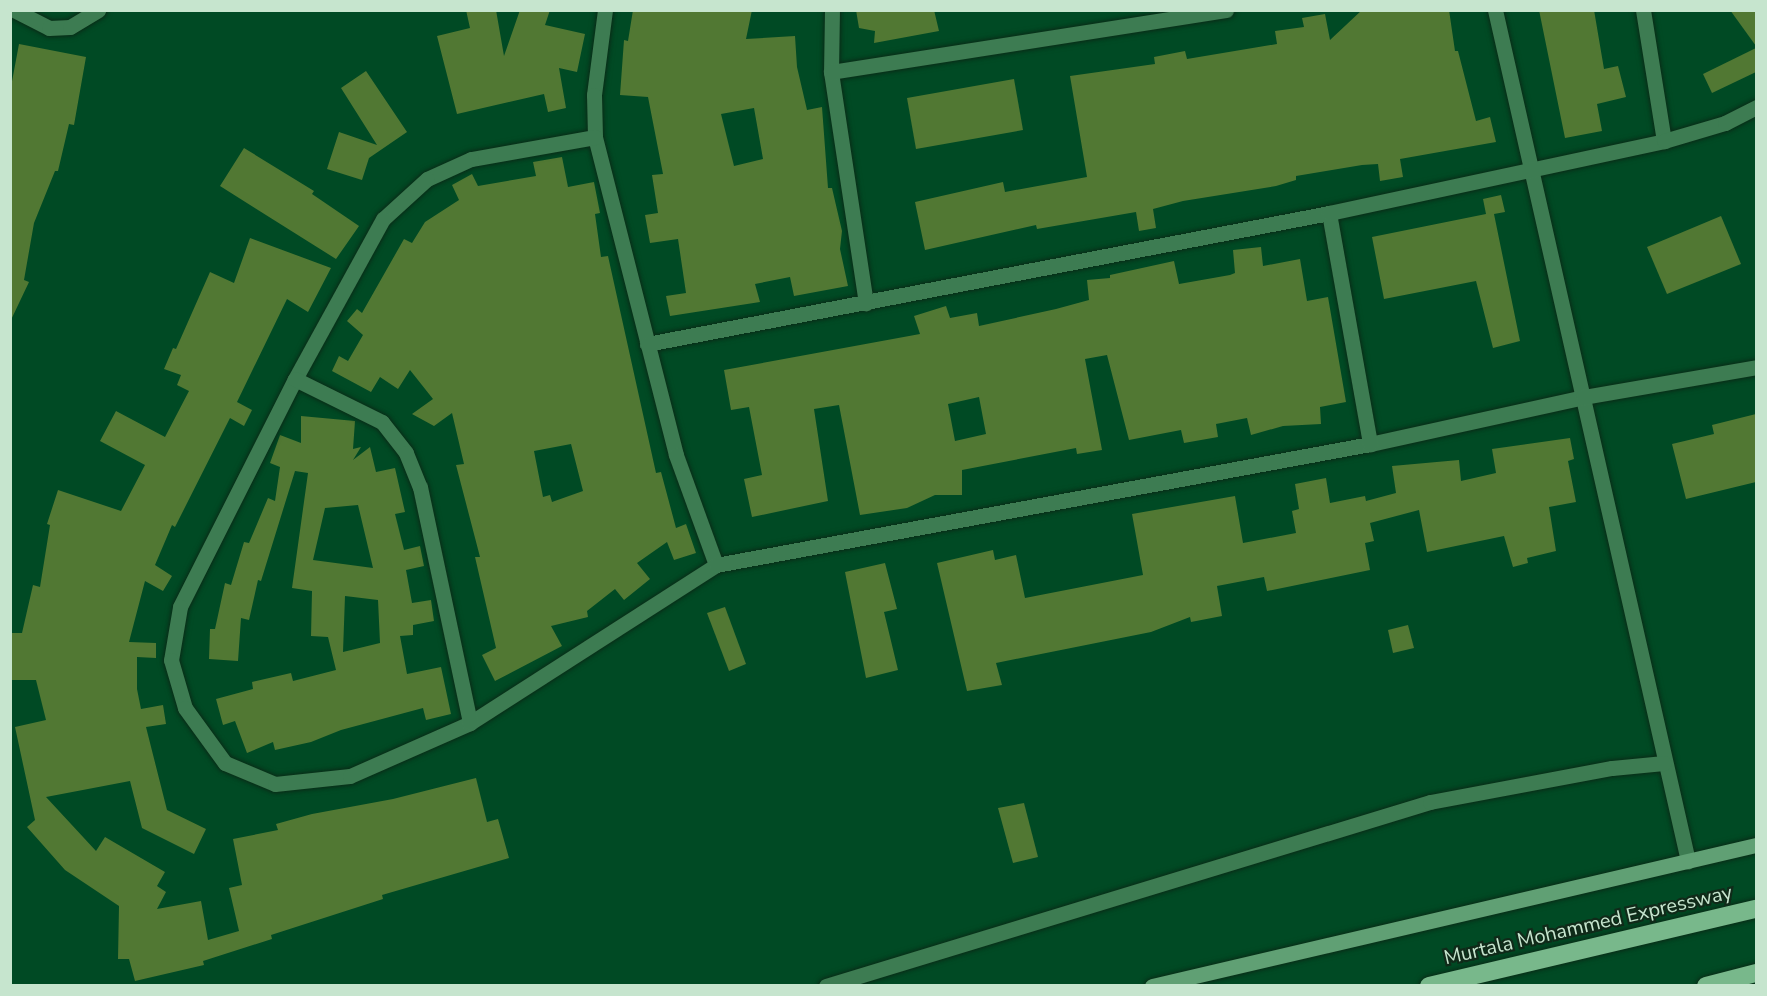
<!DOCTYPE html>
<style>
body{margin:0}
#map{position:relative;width:1767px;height:996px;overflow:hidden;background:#004a24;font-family:"Nunito Sans",sans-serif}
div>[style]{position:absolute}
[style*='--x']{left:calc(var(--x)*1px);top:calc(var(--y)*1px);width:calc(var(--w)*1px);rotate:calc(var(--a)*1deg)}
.building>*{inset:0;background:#517833}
.roads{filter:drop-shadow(0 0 2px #092c17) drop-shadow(0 0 2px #092c17)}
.minor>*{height:15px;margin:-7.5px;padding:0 7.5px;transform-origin:7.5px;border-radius:7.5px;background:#3d7c52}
.major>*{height:15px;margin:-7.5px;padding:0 7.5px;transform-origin:7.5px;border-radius:7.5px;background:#60a074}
.highway>*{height:18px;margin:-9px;padding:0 9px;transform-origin:9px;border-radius:9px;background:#78b88b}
span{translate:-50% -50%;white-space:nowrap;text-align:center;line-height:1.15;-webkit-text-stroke:4.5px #102a19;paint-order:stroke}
.street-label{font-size:20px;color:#c6e5ce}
.frame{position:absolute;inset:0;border:12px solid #c6e5ce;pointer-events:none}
</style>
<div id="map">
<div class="building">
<i style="clip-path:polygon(466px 10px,496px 10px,504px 56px,520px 10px,550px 10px,545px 25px,585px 34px,577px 72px,559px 68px,566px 108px,548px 112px,544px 94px,457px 114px,437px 36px,470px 28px)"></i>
<i style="clip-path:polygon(evenodd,633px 10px,752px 10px,746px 39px,795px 36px,797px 67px,807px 110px,822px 107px,828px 188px,832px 188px,842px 231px,840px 249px,848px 286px,794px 296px,790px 277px,755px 284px,760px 302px,670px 316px,666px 296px,686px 293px,678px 239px,650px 243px,645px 215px,658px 213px,652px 175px,663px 174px,648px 97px,620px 95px,624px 40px,628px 41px,633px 10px,754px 108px,763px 159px,734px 166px,721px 114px,754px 108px)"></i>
<i style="clip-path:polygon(856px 10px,934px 10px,939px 31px,874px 43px,875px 31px,859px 28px)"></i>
<i style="clip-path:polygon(1362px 10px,1449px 10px,1455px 51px,1458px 51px,1476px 121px,1490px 117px,1496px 142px,1400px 159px,1403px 177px,1380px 181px,1378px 164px,1362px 165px,1296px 176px,1296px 180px,1276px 186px,1183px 201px,1153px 209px,1156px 228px,1139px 231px,1136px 212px,1037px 229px,1036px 225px,925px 250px,915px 202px,1003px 182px,1005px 192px,1087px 177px,1070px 76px,1155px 64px,1154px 57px,1185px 51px,1187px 59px,1277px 44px,1275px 31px,1304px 27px,1302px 18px,1325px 14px,1330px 40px)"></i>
<i style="clip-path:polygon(1539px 10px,1594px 10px,1604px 69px,1618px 66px,1626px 97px,1597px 104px,1602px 131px,1565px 138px)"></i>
<i style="clip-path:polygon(1730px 10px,1756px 10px,1756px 46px)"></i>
<i style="clip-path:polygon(19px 44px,86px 57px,74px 125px,69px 124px,58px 171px,55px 171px,34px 223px,24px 280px,29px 282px,10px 322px,10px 92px)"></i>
<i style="clip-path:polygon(1756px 48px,1756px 72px,1712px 93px,1703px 74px)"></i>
<i style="clip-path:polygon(366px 71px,407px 132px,369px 158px,362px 180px,327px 169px,339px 132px,377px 145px,341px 88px)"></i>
<i style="clip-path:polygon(1014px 79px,1023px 130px,916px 149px,907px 98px)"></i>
<i style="clip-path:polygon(244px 148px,314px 191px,312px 194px,359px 226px,336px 259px,220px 186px)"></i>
<i style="clip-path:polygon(evenodd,562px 157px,568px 187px,594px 182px,600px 213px,595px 214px,601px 257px,608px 256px,656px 473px,661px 472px,676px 528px,686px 524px,696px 553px,674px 560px,667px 542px,637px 563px,650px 579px,624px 600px,615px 589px,587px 611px,588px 617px,551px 626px,562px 646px,495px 681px,482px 655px,496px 648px,475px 557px,480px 557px,456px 465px,464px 464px,452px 413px,434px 426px,412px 414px,433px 399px,410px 370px,398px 389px,380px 377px,371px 392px,332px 371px,339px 356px,348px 361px,363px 335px,347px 321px,357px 309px,362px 313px,404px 239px,412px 243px,425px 222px,459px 200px,452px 185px,472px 174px,478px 186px,536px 176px,533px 162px,562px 157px,571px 444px,583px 491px,552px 502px,550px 495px,543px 497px,534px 451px,571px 444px)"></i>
<i style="clip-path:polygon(1501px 195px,1505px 212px,1494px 214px,1520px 341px,1493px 348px,1476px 281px,1384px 299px,1372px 237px,1486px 214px,1483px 199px)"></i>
<i style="clip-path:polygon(1721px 216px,1741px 264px,1667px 294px,1647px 247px)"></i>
<i style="clip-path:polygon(250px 238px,331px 268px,308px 312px,287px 299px,237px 402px,252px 410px,244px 426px,230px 418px,175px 527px,172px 525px,155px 565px,172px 576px,163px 591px,145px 581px,129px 642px,156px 643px,156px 658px,137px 657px,137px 689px,141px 709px,163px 705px,166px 724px,146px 727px,167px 810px,206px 829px,194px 854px,142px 828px,130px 781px,46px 797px,96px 851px,105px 837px,165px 872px,157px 886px,166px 892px,157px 909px,201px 901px,208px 940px,239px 931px,229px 888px,242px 885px,233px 839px,278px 830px,276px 824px,312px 814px,393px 799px,476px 778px,487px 822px,498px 819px,509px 858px,382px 895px,383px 899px,271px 935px,272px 939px,203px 961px,204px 965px,135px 981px,129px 959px,118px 959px,119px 906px,65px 870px,27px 827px,35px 820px,15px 727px,46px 720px,36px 680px,10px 680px,10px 633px,22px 633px,33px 585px,40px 587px,50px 525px,47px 524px,58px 490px,121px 511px,145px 465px,100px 441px,116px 411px,165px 437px,189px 391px,177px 385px,181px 375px,164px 369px,173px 348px,176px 349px,210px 272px,234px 283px)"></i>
<i style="clip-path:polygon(evenodd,1261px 247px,1263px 266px,1300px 259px,1307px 301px,1328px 297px,1346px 402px,1320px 407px,1321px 424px,1283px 426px,1251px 435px,1247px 418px,1216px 424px,1218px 437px,1184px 443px,1181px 430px,1129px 440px,1107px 355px,1085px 359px,1102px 450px,1077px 454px,1076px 448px,962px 470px,962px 495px,935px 495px,907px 508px,860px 515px,839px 405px,814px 409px,828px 501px,752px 517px,744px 479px,762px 475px,749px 407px,731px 410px,724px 370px,920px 334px,914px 316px,946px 306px,950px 318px,977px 313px,979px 326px,1056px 309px,1089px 300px,1087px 280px,1110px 278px,1110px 275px,1174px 261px,1179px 284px,1230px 275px,1235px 273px,1233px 250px,1261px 247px,979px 397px,986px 434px,955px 441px,948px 404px,979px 397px)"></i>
<i style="clip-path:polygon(1756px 414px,1756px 482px,1686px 499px,1672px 444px,1714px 434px,1712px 425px)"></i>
<i style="clip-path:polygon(evenodd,301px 416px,355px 421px,353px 449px,361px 447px,353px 460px,370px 447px,376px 472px,395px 468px,405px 512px,395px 514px,404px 550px,420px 546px,424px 566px,406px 570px,412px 603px,431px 600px,434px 621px,413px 625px,413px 635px,400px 636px,407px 674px,441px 667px,451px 714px,426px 720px,423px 708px,341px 730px,311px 742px,275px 750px,273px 742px,247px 753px,235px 721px,223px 725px,216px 699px,253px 689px,252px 682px,291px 673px,293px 681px,336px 670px,328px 637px,311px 636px,312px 591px,292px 588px,308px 473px,295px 471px,261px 581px,258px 580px,249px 620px,241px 618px,238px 661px,209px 659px,210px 629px,215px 629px,225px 583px,231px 585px,244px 542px,249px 543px,268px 498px,275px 501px,280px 467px,270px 463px,280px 435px,301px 443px,301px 416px,358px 505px,373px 568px,313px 560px,325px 508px,358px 505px,301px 416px,345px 596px,378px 600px,380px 643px,343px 652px,345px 596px)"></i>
<i style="clip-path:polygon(1570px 438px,1574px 459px,1568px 461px,1576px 502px,1549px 507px,1556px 551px,1527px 558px,1528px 563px,1513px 567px,1504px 536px,1427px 552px,1419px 510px,1370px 523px,1374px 541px,1365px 543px,1370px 570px,1267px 591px,1264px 577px,1217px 586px,1222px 616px,1191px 622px,1190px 617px,1151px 632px,996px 663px,1002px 685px,967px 691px,937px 563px,993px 550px,995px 560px,1016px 555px,1025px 598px,1143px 575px,1132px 514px,1235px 496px,1243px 543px,1296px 533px,1292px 511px,1299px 509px,1295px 484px,1326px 478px,1330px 503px,1365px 496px,1366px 501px,1396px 493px,1392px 466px,1459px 460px,1461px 481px,1496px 473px,1492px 449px)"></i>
<i style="clip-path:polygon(885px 563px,897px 609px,884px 612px,898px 670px,866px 678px,845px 572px)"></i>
<i style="clip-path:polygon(725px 607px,746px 664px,729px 671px,707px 613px)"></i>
<i style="clip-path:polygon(1408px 625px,1414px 648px,1393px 653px,1388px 630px)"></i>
<i style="clip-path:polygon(1024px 803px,1038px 857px,1013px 863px,998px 808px)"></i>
</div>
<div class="roads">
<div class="minor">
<i style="--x:14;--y:10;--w:39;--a:27"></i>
<i style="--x:49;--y:28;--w:21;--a:-3"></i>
<i style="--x:70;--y:27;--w:33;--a:-31"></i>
<i style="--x:605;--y:10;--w:86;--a:97.4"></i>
<i style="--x:594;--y:95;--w:42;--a:88.6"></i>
<i style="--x:595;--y:137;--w:328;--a:75.7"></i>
<i style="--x:676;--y:455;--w:117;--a:70"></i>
<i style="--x:832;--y:10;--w:62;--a:90.9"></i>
<i style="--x:831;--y:72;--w:234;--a:81.4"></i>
<i style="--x:1495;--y:10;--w:873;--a:77.22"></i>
<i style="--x:1643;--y:10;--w:133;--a:80.9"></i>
<i style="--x:831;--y:72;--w:400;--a:-8.9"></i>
<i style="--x:595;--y:137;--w:126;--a:169.9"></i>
<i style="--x:471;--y:159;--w:48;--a:155.6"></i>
<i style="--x:427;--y:179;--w:59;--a:137.7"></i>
<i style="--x:383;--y:219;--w:183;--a:118.8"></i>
<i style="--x:295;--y:379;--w:255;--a:116.8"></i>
<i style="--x:180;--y:607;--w:54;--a:99.6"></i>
<i style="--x:171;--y:660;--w:50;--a:73.7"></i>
<i style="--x:185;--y:708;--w:68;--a:54"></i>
<i style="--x:225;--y:763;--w:54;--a:22.8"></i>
<i style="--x:275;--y:784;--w:75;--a:-6.1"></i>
<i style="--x:350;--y:776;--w:131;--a:-23.8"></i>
<i style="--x:470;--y:723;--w:292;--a:-32.7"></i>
<i style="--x:716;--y:565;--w:665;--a:-10.48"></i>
<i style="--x:1370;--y:444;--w:218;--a:-12.4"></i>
<i style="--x:1583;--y:397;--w:176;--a:-9.8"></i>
<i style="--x:1329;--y:213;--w:235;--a:79.9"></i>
<i style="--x:647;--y:344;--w:694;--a:-10.87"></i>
<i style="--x:1329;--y:213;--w:343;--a:-12.1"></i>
<i style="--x:1664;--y:141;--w:64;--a:-16.4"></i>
<i style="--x:1725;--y:123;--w:35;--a:-27"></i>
<i style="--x:295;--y:379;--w:97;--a:26.3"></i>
<i style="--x:382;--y:422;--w:39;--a:52"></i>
<i style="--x:406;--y:453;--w:37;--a:68"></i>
<i style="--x:420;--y:487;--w:241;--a:78"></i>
<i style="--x:826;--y:986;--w:631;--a:-16.94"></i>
<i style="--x:1430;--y:802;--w:185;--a:-10.6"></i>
<i style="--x:1612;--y:768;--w:52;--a:-5.5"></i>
</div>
<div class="major">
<i style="--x:1152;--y:986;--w:620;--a:-13.14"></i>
</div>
<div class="highway">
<i style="--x:1429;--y:986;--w:336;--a:-13.3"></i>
<i style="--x:1706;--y:986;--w:52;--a:-14.6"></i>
</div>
</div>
<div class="street-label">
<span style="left:1588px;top:925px;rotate:-13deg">Murtala Mohammed Expressway</span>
</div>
<div class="frame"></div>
</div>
